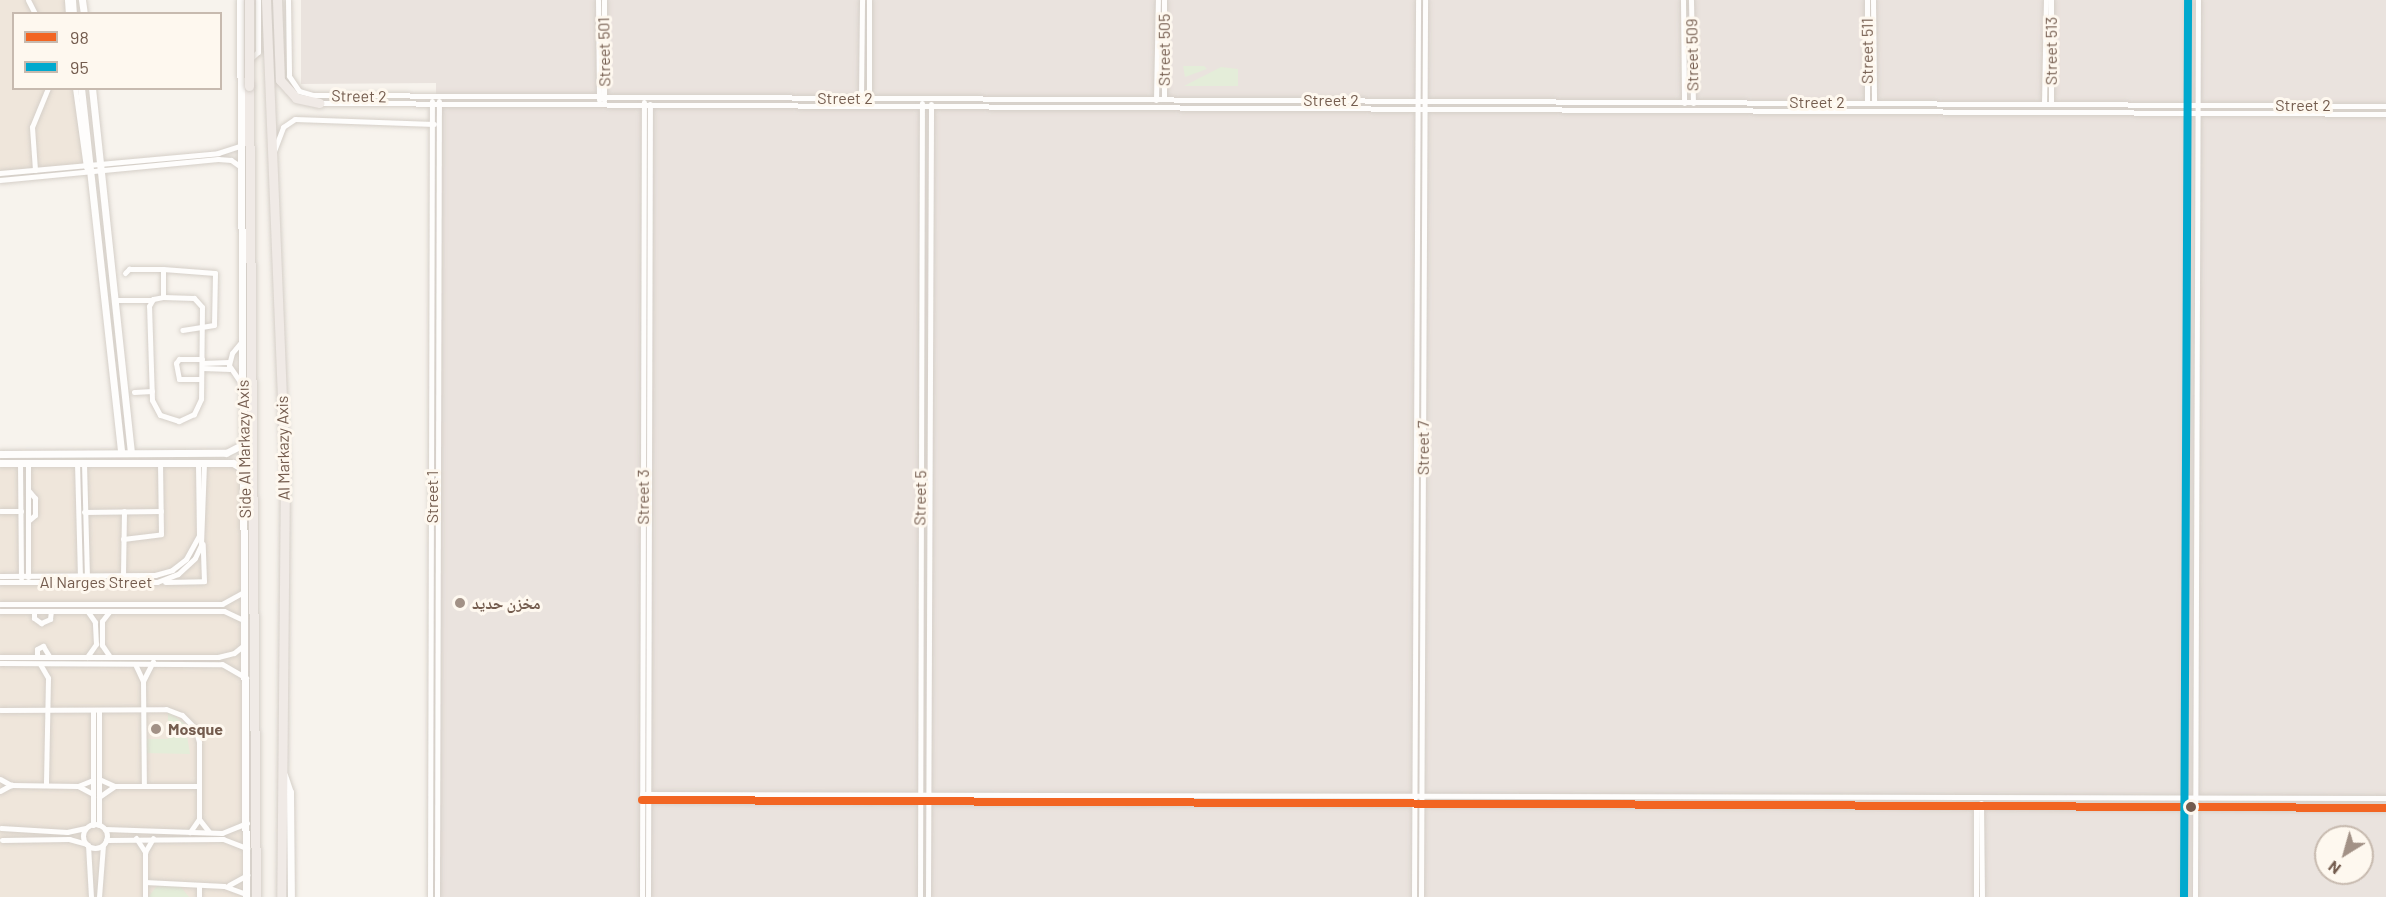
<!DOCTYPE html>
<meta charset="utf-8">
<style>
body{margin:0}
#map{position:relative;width:2386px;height:897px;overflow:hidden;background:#f7f3ed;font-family:Barlow,"Noto Naskh Arabic",sans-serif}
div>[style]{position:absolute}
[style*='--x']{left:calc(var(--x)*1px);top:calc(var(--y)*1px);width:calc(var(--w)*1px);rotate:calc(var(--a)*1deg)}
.residential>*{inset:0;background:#efe6db}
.industrial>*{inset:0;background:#eae3de}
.green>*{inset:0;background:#e4edd9}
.roads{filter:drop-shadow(0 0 2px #d5cfc8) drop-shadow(0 0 2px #d5cfc8)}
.street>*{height:5px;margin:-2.5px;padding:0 2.5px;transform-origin:2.5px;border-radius:2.5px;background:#fefdfc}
.street>.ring{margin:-2.5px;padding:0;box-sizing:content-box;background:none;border:5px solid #fefdfc;border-radius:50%}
.secondary>*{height:7px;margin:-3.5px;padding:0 3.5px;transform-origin:3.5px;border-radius:3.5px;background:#fefdfc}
.highway>*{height:9px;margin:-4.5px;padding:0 4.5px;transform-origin:4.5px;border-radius:4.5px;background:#f0eae6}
.bridges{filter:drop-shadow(0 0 2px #d5cec8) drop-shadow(0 0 2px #d5cec8)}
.highway-bridge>*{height:9px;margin:-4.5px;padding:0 4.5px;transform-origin:4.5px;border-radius:4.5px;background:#f0eae6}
.bus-1>*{height:8px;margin:-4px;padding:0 4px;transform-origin:4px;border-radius:4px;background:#f26522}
.bus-2>*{height:8px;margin:-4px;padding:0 4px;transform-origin:4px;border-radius:4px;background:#00a9ce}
.dots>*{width:16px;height:16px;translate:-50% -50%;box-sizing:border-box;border:3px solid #fef8ef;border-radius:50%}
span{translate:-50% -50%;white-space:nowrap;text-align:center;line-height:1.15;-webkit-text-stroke:6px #fef8ef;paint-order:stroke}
.street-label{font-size:16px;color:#745c4e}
.poi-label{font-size:16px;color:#745c4e;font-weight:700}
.left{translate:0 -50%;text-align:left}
.legend{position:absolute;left:12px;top:12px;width:210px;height:78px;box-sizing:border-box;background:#fef8ef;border:2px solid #c7baaf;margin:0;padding:8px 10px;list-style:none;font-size:18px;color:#745c4e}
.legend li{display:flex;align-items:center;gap:12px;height:30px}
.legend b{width:30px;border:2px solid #c7baaf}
.north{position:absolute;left:2314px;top:825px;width:60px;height:60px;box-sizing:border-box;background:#fef8ef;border:2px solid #c7baaf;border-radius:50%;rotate:217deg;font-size:16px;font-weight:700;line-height:24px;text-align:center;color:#745c4e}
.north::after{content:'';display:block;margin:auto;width:21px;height:27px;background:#a29186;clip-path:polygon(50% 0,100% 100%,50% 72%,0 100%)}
</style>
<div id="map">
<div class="residential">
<i style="clip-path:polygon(0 0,66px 0,67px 13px,14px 14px,14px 88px,76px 89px,86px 167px,0 176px)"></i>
<i style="clip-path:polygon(0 460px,247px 461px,253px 724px,249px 897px,0 897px)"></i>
</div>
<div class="industrial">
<i style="clip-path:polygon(evenodd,301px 0,2386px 0,2386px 897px,434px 897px,436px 83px,301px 84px,301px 0,2326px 837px,2362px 837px,2362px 873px,2326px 873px,2326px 837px)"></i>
</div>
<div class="green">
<i style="clip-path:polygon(1183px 66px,1204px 66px,1207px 69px,1185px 77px)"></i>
<i style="clip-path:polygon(1221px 67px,1238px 69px,1238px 86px,1184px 86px)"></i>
<i style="clip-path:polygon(168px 711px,185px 724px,190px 754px,145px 753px,145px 739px,168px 739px)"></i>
<i style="clip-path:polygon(157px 886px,180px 886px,189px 897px,148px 897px)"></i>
</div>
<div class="roads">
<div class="street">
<i style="--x:28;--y:0;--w:16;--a:63"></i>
<i style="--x:67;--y:0;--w:14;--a:86"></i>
<i style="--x:288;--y:0;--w:76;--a:89.2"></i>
<i style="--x:289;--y:76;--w:18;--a:56"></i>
<i style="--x:299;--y:91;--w:15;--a:16"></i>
<i style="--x:313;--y:95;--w:2073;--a:0.3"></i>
<i style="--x:598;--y:0;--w:100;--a:89.4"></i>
<i style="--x:604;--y:0;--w:100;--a:90"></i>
<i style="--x:869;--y:0;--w:98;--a:90"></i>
<i style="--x:1164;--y:0;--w:99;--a:90"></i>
<i style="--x:1683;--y:0;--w:103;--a:89.4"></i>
<i style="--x:1691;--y:0;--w:103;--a:88.9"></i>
<i style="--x:1873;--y:0;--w:101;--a:89.4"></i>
<i style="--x:2051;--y:0;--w:103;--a:90"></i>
<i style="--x:249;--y:60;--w:12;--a:-42"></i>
<i style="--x:258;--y:52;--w:52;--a:-90"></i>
<i style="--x:75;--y:88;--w:80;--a:82.1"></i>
<i style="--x:861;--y:98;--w:98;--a:-89.4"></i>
<i style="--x:1156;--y:100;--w:100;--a:-88.9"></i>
<i style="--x:319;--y:103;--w:2067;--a:0.3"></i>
<i style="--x:1867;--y:103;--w:103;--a:-90"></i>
<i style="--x:2044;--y:103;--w:103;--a:-88.9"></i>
<i style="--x:274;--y:151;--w:26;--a:-69"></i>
<i style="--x:283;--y:127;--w:14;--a:-34"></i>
<i style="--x:295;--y:119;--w:139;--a:2.1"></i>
<i style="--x:35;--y:170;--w:43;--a:-94"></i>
<i style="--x:32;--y:127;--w:42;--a:-67.7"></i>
<i style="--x:0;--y:173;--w:219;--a:-5.2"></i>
<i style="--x:218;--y:153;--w:23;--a:-18"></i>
<i style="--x:0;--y:180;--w:219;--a:-5.5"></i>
<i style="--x:218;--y:159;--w:13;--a:4"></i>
<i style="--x:231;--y:160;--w:12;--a:35"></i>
<i style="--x:125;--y:273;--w:6;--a:-45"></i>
<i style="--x:129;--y:269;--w:34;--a:0"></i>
<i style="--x:163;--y:269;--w:52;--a:4.4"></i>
<i style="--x:215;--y:273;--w:52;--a:91.1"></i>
<i style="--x:214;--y:325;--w:32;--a:171"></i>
<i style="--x:163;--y:297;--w:31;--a:2"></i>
<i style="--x:194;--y:298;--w:12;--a:48"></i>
<i style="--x:202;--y:307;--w:92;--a:90.6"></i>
<i style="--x:201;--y:399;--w:17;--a:115"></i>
<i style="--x:194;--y:414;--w:17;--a:155"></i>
<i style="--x:179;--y:421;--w:20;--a:-162"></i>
<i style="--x:160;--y:415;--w:17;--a:-118"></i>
<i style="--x:152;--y:400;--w:94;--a:-91.8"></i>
<i style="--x:149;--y:306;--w:8;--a:-60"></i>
<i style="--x:153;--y:299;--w:10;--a:-11"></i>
<i style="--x:163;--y:297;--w:28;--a:-90"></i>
<i style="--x:115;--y:300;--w:37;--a:0"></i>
<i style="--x:202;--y:363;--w:27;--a:-2"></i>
<i style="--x:202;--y:368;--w:28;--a:2"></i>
<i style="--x:201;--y:379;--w:22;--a:180"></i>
<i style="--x:179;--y:379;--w:16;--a:-101"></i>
<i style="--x:176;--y:363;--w:5;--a:-53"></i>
<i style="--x:179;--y:359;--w:23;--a:0"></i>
<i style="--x:243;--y:386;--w:25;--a:-124"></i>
<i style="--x:229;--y:365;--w:12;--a:-76"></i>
<i style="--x:232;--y:353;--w:17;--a:-50"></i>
<i style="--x:134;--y:392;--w:18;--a:-3"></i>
<i style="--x:20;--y:463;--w:115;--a:89.5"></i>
<i style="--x:28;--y:463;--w:114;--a:90"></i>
<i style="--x:77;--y:463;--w:111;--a:88.5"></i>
<i style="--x:84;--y:463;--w:111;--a:88.5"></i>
<i style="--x:28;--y:490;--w:11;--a:49"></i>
<i style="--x:35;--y:498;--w:17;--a:90"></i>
<i style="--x:35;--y:515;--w:9;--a:139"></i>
<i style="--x:0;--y:511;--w:21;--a:0"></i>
<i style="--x:84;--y:512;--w:77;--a:-0.7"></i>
<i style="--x:123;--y:539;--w:38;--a:-7"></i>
<i style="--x:161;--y:534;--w:71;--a:-90.8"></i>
<i style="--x:123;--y:575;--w:64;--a:-89.1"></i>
<i style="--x:0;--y:576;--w:155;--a:-0.4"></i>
<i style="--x:155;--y:575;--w:18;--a:-16"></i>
<i style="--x:172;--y:570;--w:18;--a:-38"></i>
<i style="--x:186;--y:559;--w:26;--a:-61"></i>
<i style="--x:199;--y:536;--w:73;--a:-90.8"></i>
<i style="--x:0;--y:582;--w:157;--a:0"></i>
<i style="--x:157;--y:582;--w:22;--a:-21"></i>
<i style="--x:178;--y:574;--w:23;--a:-43"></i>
<i style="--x:195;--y:558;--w:14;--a:-65"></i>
<i style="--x:201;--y:545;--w:82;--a:-87.9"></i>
<i style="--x:165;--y:582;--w:39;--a:-1"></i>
<i style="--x:204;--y:581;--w:37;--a:-92"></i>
<i style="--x:0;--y:604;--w:222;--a:0"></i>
<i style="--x:222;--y:604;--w:25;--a:-29"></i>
<i style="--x:0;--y:611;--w:224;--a:0"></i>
<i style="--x:224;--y:611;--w:23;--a:25"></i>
<i style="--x:34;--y:611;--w:7;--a:90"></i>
<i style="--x:34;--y:618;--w:9;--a:36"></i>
<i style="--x:41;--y:623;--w:10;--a:-24"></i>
<i style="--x:50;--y:619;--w:8;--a:-83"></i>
<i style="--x:109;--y:612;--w:11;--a:128"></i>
<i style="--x:102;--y:621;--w:24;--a:90"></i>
<i style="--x:102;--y:645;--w:14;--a:56"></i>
<i style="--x:37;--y:656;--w:7;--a:-90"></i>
<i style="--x:37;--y:649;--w:7;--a:-27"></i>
<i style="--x:43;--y:646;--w:12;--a:59"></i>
<i style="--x:0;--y:657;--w:218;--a:0"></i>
<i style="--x:218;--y:657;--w:16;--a:-14"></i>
<i style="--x:234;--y:653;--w:14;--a:-39"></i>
<i style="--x:87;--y:657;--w:16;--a:-55"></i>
<i style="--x:96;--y:644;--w:22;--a:-93"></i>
<i style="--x:95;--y:622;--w:12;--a:-125"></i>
<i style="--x:0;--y:663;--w:222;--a:0.3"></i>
<i style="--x:222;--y:664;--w:28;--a:30"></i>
<i style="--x:40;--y:664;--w:16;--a:60"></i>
<i style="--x:48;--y:678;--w:107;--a:91.1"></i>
<i style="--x:135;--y:664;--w:19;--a:65"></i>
<i style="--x:143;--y:681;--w:105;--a:89.5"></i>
<i style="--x:143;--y:681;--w:22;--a:-63"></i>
<i style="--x:0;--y:710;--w:166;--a:-0.3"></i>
<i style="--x:166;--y:709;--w:17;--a:21"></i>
<i style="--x:182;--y:715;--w:18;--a:45"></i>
<i style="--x:195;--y:728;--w:15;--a:74"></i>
<i style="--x:199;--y:742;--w:77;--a:90"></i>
<i style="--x:199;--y:819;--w:16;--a:125"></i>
<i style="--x:93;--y:710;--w:115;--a:90"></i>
<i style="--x:99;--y:710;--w:115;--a:90"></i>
<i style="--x:0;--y:779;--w:13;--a:29"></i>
<i style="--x:11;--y:785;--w:67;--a:0.9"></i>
<i style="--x:78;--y:786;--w:16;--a:-22"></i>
<i style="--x:99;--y:779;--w:17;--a:24"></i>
<i style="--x:115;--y:786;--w:84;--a:0"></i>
<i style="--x:78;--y:786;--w:17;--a:28"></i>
<i style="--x:0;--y:791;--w:13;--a:-29"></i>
<i style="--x:642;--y:794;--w:1744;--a:0.13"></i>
<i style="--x:99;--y:797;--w:19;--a:-35"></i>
<i style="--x:642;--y:800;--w:1744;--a:0.26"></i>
<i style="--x:1981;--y:803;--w:94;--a:89.4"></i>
<i style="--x:199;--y:819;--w:16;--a:52"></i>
<i class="ring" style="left:83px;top:824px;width:19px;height:19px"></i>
<i style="--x:1;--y:828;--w:66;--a:3.5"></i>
<i style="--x:67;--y:832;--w:19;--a:-12"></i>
<i style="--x:105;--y:829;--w:117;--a:2"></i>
<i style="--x:222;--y:833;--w:27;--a:-22"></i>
<i style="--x:136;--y:838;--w:17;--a:57"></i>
<i style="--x:2;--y:840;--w:67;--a:-0.9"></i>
<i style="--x:69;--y:839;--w:18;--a:16"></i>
<i style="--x:106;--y:840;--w:117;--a:-0.5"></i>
<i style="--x:223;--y:839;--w:26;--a:21"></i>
<i style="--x:88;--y:845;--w:52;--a:86.7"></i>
<i style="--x:145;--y:882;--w:79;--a:2.9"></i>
<i style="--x:224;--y:886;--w:23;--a:20"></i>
<i style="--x:229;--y:885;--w:21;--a:-29"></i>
<i style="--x:99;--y:897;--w:52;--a:-85.6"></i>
<i style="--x:145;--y:897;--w:45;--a:-90"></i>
<i style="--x:145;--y:852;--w:16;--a:-60"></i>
<i style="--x:199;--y:897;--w:12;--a:-90"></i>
<i style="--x:430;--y:897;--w:796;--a:-89.86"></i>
<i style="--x:437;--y:897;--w:796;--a:-89.86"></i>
<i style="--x:642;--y:897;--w:795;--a:-89.86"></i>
<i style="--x:648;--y:897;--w:793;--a:-89.86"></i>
<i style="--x:920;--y:897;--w:794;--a:-89.86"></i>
<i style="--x:928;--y:897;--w:793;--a:-89.78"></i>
<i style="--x:1414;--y:897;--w:897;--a:-89.74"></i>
<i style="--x:1421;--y:897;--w:897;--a:-89.74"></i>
<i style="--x:1976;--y:897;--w:93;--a:-90"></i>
<i style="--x:2184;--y:897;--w:897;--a:-89.74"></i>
<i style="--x:2195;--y:897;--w:897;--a:-89.81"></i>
</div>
<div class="secondary">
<i style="--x:72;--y:0;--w:14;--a:86"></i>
<i style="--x:82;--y:0;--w:14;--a:82"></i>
<i style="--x:240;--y:0;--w:897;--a:89.62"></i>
<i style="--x:81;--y:88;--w:367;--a:83.7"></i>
<i style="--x:92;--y:88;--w:367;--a:83.9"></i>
<i style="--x:0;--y:454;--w:226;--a:-0.3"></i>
<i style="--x:226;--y:453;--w:20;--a:-27"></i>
<i style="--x:0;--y:463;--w:233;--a:0"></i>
<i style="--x:233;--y:463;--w:13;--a:32"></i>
<i style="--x:284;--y:775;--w:18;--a:71"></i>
<i style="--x:290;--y:792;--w:105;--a:89.5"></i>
</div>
<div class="highway">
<i style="--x:266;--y:0;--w:472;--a:87.7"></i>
<i style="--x:285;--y:472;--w:425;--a:90.5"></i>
<i style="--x:277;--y:0;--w:80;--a:87.9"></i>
<i style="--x:280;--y:80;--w:24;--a:48"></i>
<i style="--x:296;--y:98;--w:24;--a:12"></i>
<i style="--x:249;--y:86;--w:811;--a:89.51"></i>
</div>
</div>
<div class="bridges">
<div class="highway-bridge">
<i style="--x:249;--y:86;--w:86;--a:-90"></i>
</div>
</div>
<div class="bus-1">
<i style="--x:642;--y:800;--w:1744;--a:0.26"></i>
</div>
<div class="bus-2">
<i style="--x:2184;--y:897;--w:897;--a:-89.74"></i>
</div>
<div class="dots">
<i style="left:460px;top:603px;background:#a29186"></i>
<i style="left:156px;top:729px;background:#a29186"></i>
<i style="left:2191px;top:807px;background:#745c4e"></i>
</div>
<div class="street-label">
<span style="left:1164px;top:50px;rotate:-90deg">Street 505</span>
<span style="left:1867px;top:51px;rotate:-90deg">Street 511</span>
<span style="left:2051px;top:51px;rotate:-90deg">Street 513</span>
<span style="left:604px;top:52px;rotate:-91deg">Street 501</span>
<span style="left:1692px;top:55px;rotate:-91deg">Street 509</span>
<span style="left:359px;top:96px;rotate:1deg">Street 2</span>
<span style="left:845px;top:98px">Street 2</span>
<span style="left:1331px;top:100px">Street 2</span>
<span style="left:1817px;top:102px">Street 2</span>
<span style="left:2303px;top:105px">Street 2</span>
<span style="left:283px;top:448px;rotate:-91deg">Al Markazy Axis</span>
<span style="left:1423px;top:448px;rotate:-90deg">Street 7</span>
<span style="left:244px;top:449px;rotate:-91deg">Side Al Markazy Axis</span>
<span style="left:432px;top:497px;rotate:-90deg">Street 1</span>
<span style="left:643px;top:497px;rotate:-90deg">Street 3</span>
<span style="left:920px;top:498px;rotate:-89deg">Street 5</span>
<span style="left:96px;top:582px">Al Narges Street</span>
</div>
<div class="poi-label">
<span class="left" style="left:472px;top:603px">مخزن حديد</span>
<span class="left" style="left:168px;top:729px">Mosque</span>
</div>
<ul class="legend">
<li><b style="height:8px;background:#f26522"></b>98</li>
<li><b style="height:8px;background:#00a9ce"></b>95</li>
</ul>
<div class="north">N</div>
</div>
